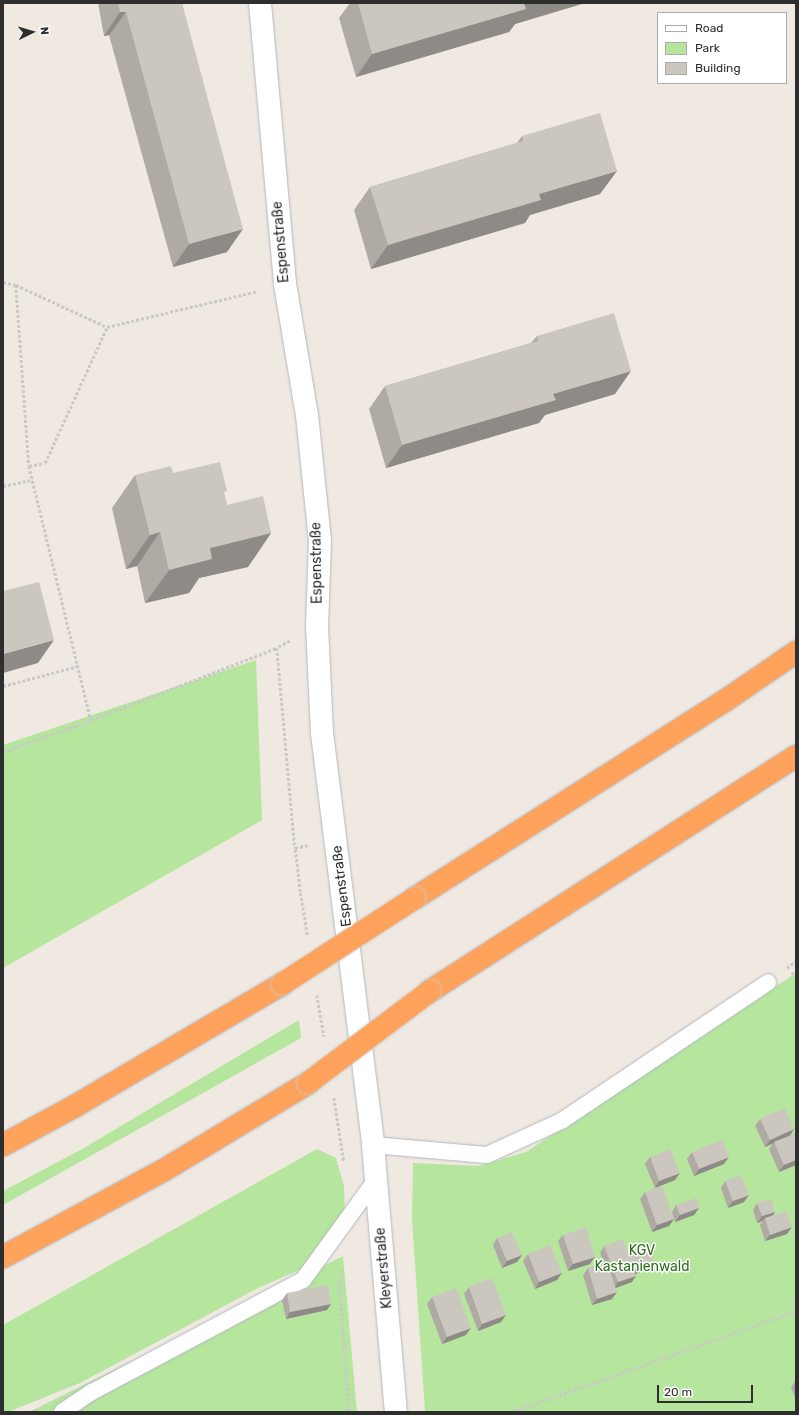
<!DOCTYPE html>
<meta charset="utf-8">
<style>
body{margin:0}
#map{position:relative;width:799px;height:1415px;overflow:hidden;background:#efe9e1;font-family:Rubik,sans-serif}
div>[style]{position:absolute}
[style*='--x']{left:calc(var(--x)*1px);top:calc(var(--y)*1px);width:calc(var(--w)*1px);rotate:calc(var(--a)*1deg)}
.green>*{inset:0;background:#b6e59e}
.path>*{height:2.5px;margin-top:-1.25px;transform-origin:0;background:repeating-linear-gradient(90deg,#c9c9c9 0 3px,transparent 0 5px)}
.roads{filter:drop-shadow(0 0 1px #b4b7c1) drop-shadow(0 0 1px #b4b7c1)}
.service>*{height:16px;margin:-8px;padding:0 8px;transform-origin:8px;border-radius:8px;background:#fff}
.tertiary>*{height:22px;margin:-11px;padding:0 11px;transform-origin:11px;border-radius:11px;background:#fff}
.motorway>*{height:22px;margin:-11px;padding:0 11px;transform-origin:11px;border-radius:11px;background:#ffa35c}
.bridges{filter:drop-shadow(0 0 1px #c9c9c9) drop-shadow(0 0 1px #c9c9c9)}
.motorway-bridge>*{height:22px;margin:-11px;padding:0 11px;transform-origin:11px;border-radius:11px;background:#ffa35c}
.wall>*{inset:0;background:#afaba4}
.shaded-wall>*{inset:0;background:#8e8b86}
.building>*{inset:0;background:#cbc7bf}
span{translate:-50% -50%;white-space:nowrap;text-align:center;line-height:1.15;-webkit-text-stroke:3px #fff;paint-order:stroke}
.street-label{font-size:14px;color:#2e2e2e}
.park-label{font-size:14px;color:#2c6e1b}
.frame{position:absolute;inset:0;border:4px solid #2e2e2e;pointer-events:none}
.legend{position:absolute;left:657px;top:12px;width:130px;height:72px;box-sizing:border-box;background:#fff;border:1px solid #ababab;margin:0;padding:5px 7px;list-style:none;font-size:12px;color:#2e2e2e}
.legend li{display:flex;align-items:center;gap:8px;height:20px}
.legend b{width:20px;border:1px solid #ababab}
.north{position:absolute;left:12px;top:12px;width:40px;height:40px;-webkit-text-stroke:3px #fff;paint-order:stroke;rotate:85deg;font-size:11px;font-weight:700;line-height:16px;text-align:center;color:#2e2e2e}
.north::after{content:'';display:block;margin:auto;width:14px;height:18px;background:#2e2e2e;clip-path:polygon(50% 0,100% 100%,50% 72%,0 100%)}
.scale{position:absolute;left:657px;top:1385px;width:96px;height:18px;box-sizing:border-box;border:2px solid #2e2e2e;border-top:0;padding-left:5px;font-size:12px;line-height:14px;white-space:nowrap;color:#2e2e2e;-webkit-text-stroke:3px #fff;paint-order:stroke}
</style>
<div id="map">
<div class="green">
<i style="clip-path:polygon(256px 660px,262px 820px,3px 968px,3px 745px)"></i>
<i style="clip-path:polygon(796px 973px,796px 1412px,425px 1412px,412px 1219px,413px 1163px,478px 1166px,526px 1152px)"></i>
<i style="clip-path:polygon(299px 1020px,301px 1038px,3px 1205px,3px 1191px,84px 1148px)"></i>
<i style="clip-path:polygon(317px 1149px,336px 1158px,344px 1186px,345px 1213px,304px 1268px,258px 1288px,80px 1383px,8px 1412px,3px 1412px,3px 1325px)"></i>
<i style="clip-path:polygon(343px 1256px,357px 1412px,29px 1412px)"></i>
</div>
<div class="path">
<i style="--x:3;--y:282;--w:13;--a:13"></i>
<i style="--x:16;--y:285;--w:181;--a:85.9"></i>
<i style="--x:29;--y:466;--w:261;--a:76.3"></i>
<i style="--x:16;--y:285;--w:100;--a:24.8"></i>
<i style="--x:29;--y:466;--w:16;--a:-11"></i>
<i style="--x:45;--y:463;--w:149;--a:-65.5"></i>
<i style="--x:107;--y:327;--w:155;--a:-13.4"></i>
<i style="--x:3;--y:486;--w:30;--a:-12"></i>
<i style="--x:290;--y:641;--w:15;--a:152"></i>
<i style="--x:277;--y:648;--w:201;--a:84.9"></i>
<i style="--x:3;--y:686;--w:78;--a:-14.9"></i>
<i style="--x:3;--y:752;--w:94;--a:-20"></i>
<i style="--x:91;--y:720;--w:199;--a:-21.2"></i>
<i style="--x:307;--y:935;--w:44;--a:-99.2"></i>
<i style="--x:300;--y:892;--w:44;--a:-96.5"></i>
<i style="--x:295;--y:848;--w:13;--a:-13"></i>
<i style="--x:787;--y:968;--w:11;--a:-38"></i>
<i style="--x:791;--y:974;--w:5;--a:-22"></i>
<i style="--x:317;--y:995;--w:42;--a:80.3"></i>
<i style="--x:334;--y:1098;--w:65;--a:81.1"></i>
<i style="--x:343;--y:1270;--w:18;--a:99"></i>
<i style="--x:340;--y:1288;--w:124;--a:85.8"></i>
<i style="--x:31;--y:1412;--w:7;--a:-16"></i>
<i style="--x:512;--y:1412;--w:301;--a:-19.6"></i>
</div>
<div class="roads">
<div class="service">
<i style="--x:373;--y:1145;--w:114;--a:5"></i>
<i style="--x:487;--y:1155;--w:84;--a:-24.7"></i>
<i style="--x:563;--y:1120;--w:247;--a:-33.9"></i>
<i style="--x:62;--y:1412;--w:36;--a:-34"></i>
<i style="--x:92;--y:1392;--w:239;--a:-28"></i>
<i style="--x:303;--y:1280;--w:126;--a:-54"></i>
</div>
<div class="tertiary">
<i style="--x:260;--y:3;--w:282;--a:84.9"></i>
<i style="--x:285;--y:284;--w:133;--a:80.5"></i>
<i style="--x:307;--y:415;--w:127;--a:84.1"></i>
<i style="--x:320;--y:541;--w:85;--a:92"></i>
<i style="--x:317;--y:626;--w:107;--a:87.3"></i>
<i style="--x:322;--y:733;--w:415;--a:82.9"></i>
<i style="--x:373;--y:1145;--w:268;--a:85.1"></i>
</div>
<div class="motorway">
<i style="--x:415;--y:898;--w:369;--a:-32.5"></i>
<i style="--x:726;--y:700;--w:85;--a:-34.4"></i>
<i style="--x:430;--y:991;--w:435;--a:-32.7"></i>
<i style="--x:3;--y:1145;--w:82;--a:-28.4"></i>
<i style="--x:75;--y:1106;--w:240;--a:-30.5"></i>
<i style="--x:3;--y:1257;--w:183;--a:-28.4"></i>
<i style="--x:164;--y:1170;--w:168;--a:-31.1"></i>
</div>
</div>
<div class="bridges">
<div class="motorway-bridge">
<i style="--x:282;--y:984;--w:158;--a:-32.9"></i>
<i style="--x:308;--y:1083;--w:153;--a:-37"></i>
</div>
</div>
<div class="wall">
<i style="clip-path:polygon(98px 3px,182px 3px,227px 252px,173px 267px,109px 35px,104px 36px)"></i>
<i style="clip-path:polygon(350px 3px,585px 3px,515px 24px,509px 32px,356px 77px,339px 18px)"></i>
<i style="clip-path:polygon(522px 136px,600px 194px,530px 215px,525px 223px,371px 269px,354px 210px,370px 187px,517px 143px)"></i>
<i style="clip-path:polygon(537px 336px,615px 394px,545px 415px,539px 423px,386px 468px,369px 409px,385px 386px,531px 343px)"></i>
<i style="clip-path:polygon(173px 473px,224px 495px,227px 505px,271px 533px,248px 567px,199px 578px,189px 593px,145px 603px,137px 566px,126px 569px,112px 508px,135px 475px)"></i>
<i style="clip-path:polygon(760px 1119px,790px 1136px,796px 1133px,796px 1165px,779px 1172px,769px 1149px,773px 1143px,765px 1147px,755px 1126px)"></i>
<i style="clip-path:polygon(692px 1152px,724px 1164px,694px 1176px,687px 1159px)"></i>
<i style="clip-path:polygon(650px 1157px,675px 1180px,655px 1188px,645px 1164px)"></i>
<i style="clip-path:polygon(725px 1181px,744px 1202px,728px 1208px,721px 1188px)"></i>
<i style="clip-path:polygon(645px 1192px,674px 1219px,669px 1226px,652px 1232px,640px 1199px)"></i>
<i style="clip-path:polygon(757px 1203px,775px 1212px,773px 1216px,787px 1234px,765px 1241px,760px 1225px,762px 1221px,757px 1223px,753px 1210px)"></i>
<i style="clip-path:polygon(676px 1205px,699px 1208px,694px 1215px,675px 1222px,672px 1212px)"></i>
<i style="clip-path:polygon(563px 1235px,590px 1264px,568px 1271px,558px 1241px)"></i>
<i style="clip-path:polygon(497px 1238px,522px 1255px,517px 1262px,502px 1268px,493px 1245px)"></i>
<i style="clip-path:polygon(604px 1246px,628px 1252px,654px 1262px,649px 1269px,636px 1274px,636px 1276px,632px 1282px,615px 1288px,612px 1299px,592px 1305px,583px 1275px,588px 1268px,604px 1263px,600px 1253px)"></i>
<i style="clip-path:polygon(528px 1254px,562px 1273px,557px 1280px,535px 1289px,523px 1261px)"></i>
<i style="clip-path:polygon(469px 1287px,501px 1322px,478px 1331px,464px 1294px)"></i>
<i style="clip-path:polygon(287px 1293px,331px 1304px,327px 1310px,286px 1319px,282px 1300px)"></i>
<i style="clip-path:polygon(432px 1297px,466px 1335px,442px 1344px,427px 1304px)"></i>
<i style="clip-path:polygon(796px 1380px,796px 1400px,791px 1387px)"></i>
</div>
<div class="shaded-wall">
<i style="clip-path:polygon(524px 3px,585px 3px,515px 24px,509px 32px,356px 77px,372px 54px)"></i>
<i style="clip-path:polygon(120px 12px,126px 12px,109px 35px,104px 36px)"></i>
<i style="clip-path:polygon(617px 171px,600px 194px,530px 215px,525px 223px,371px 269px,388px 245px,539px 194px)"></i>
<i style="clip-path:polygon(243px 229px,227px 252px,173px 267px,189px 244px)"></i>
<i style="clip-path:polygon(631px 371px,615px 394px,545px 415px,539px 423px,386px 468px,402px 445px,553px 394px)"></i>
<i style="clip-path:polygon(160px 532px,137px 566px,126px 569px,150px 535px)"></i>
<i style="clip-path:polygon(271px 533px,248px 567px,199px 578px,189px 593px,145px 603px,169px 570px,210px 548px)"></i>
<i style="clip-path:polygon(54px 640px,38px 663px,3px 673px,3px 654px)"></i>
<i style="clip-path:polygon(794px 1129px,790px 1136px,765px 1147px,770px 1140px)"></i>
<i style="clip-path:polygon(729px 1157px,724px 1164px,694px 1176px,699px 1169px)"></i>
<i style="clip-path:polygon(796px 1160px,796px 1165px,779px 1172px,784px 1165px)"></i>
<i style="clip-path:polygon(680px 1173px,675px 1180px,655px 1188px,659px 1181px)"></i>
<i style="clip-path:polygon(749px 1195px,744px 1202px,728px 1208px,733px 1201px)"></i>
<i style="clip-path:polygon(699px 1208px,694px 1215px,675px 1222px,680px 1215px)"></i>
<i style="clip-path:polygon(775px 1212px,770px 1219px,765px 1218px,762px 1221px,757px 1223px,762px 1216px)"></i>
<i style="clip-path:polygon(674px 1219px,669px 1226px,652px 1232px,657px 1225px)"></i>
<i style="clip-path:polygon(792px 1227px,787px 1234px,765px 1241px,770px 1235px)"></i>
<i style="clip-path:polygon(522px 1255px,517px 1262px,502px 1268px,507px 1261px)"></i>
<i style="clip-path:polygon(595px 1257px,590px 1264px,568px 1271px,573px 1264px)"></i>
<i style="clip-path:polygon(654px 1262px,649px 1269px,630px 1276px,634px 1269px)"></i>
<i style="clip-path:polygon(562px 1273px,557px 1280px,535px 1289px,539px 1282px)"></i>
<i style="clip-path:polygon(636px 1276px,632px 1282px,613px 1289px,618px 1282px)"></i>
<i style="clip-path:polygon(617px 1292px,612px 1299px,592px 1305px,597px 1299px)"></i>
<i style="clip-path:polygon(331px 1304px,327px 1310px,286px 1319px,290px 1312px)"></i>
<i style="clip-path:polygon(506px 1315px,501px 1322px,478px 1331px,482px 1324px)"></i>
<i style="clip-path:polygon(471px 1328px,466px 1335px,442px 1344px,447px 1337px)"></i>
</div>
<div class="building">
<i style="clip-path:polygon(118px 3px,182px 3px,243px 229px,189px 244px,126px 12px,120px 12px)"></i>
<i style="clip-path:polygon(358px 3px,524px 3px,526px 9px,372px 54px)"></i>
<i style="clip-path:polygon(600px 113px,617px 171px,539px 194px,541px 200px,388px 245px,370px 187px,523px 141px,522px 136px)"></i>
<i style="clip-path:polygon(614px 313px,631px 371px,553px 394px,556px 400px,402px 445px,385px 386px,538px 341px,537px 336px)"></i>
<i style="clip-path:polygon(220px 462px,227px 491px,224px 492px,227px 505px,263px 496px,271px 533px,210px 548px,212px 559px,169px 570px,160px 532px,150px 535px,135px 475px,171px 466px,173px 473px)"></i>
<i style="clip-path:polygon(39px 582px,54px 640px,3px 654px,3px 591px)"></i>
<i style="clip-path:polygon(785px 1108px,794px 1129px,770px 1140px,760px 1119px)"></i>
<i style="clip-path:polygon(796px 1133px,796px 1160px,784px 1165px,774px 1142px)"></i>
<i style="clip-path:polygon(722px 1140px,729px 1157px,699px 1169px,692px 1152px)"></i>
<i style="clip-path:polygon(670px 1149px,680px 1173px,659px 1181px,650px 1157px)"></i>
<i style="clip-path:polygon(741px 1175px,749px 1195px,733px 1201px,725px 1181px)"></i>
<i style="clip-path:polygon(662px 1186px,674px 1219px,657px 1225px,645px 1192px)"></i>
<i style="clip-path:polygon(696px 1198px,699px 1208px,680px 1215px,676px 1205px)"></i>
<i style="clip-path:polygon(771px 1199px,775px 1212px,762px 1216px,757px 1203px)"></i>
<i style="clip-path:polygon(786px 1211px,792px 1227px,770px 1235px,765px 1218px)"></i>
<i style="clip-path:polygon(586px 1227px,595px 1257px,573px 1264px,563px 1235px)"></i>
<i style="clip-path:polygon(512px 1232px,522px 1255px,507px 1261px,497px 1238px)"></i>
<i style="clip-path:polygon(623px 1239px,628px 1252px,647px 1245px,654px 1262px,634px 1269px,636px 1276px,618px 1282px,604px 1246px)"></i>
<i style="clip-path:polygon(550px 1245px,562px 1273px,539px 1282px,528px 1254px)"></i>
<i style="clip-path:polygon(607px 1262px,617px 1292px,597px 1299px,588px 1268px)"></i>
<i style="clip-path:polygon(492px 1278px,506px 1315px,482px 1324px,469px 1287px)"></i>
<i style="clip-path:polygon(328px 1285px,331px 1304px,290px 1312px,287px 1293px)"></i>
<i style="clip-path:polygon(456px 1288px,471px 1328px,447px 1337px,432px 1297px)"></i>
</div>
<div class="street-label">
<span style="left:281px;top:242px;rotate:-95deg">Espenstraße</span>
<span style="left:317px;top:563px;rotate:-91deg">Espenstraße</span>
<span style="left:342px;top:886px;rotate:-97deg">Espenstraße</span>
<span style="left:384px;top:1268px;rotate:-95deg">Kleyerstraße</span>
</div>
<div class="park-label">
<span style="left:642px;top:1259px">KGV<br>Kastanienwald</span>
</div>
<div class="frame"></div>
<ul class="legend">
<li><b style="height:5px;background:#fff"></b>Road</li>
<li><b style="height:11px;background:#b6e59e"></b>Park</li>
<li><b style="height:11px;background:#cbc7bf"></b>Building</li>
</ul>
<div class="north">N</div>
<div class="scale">20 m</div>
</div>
